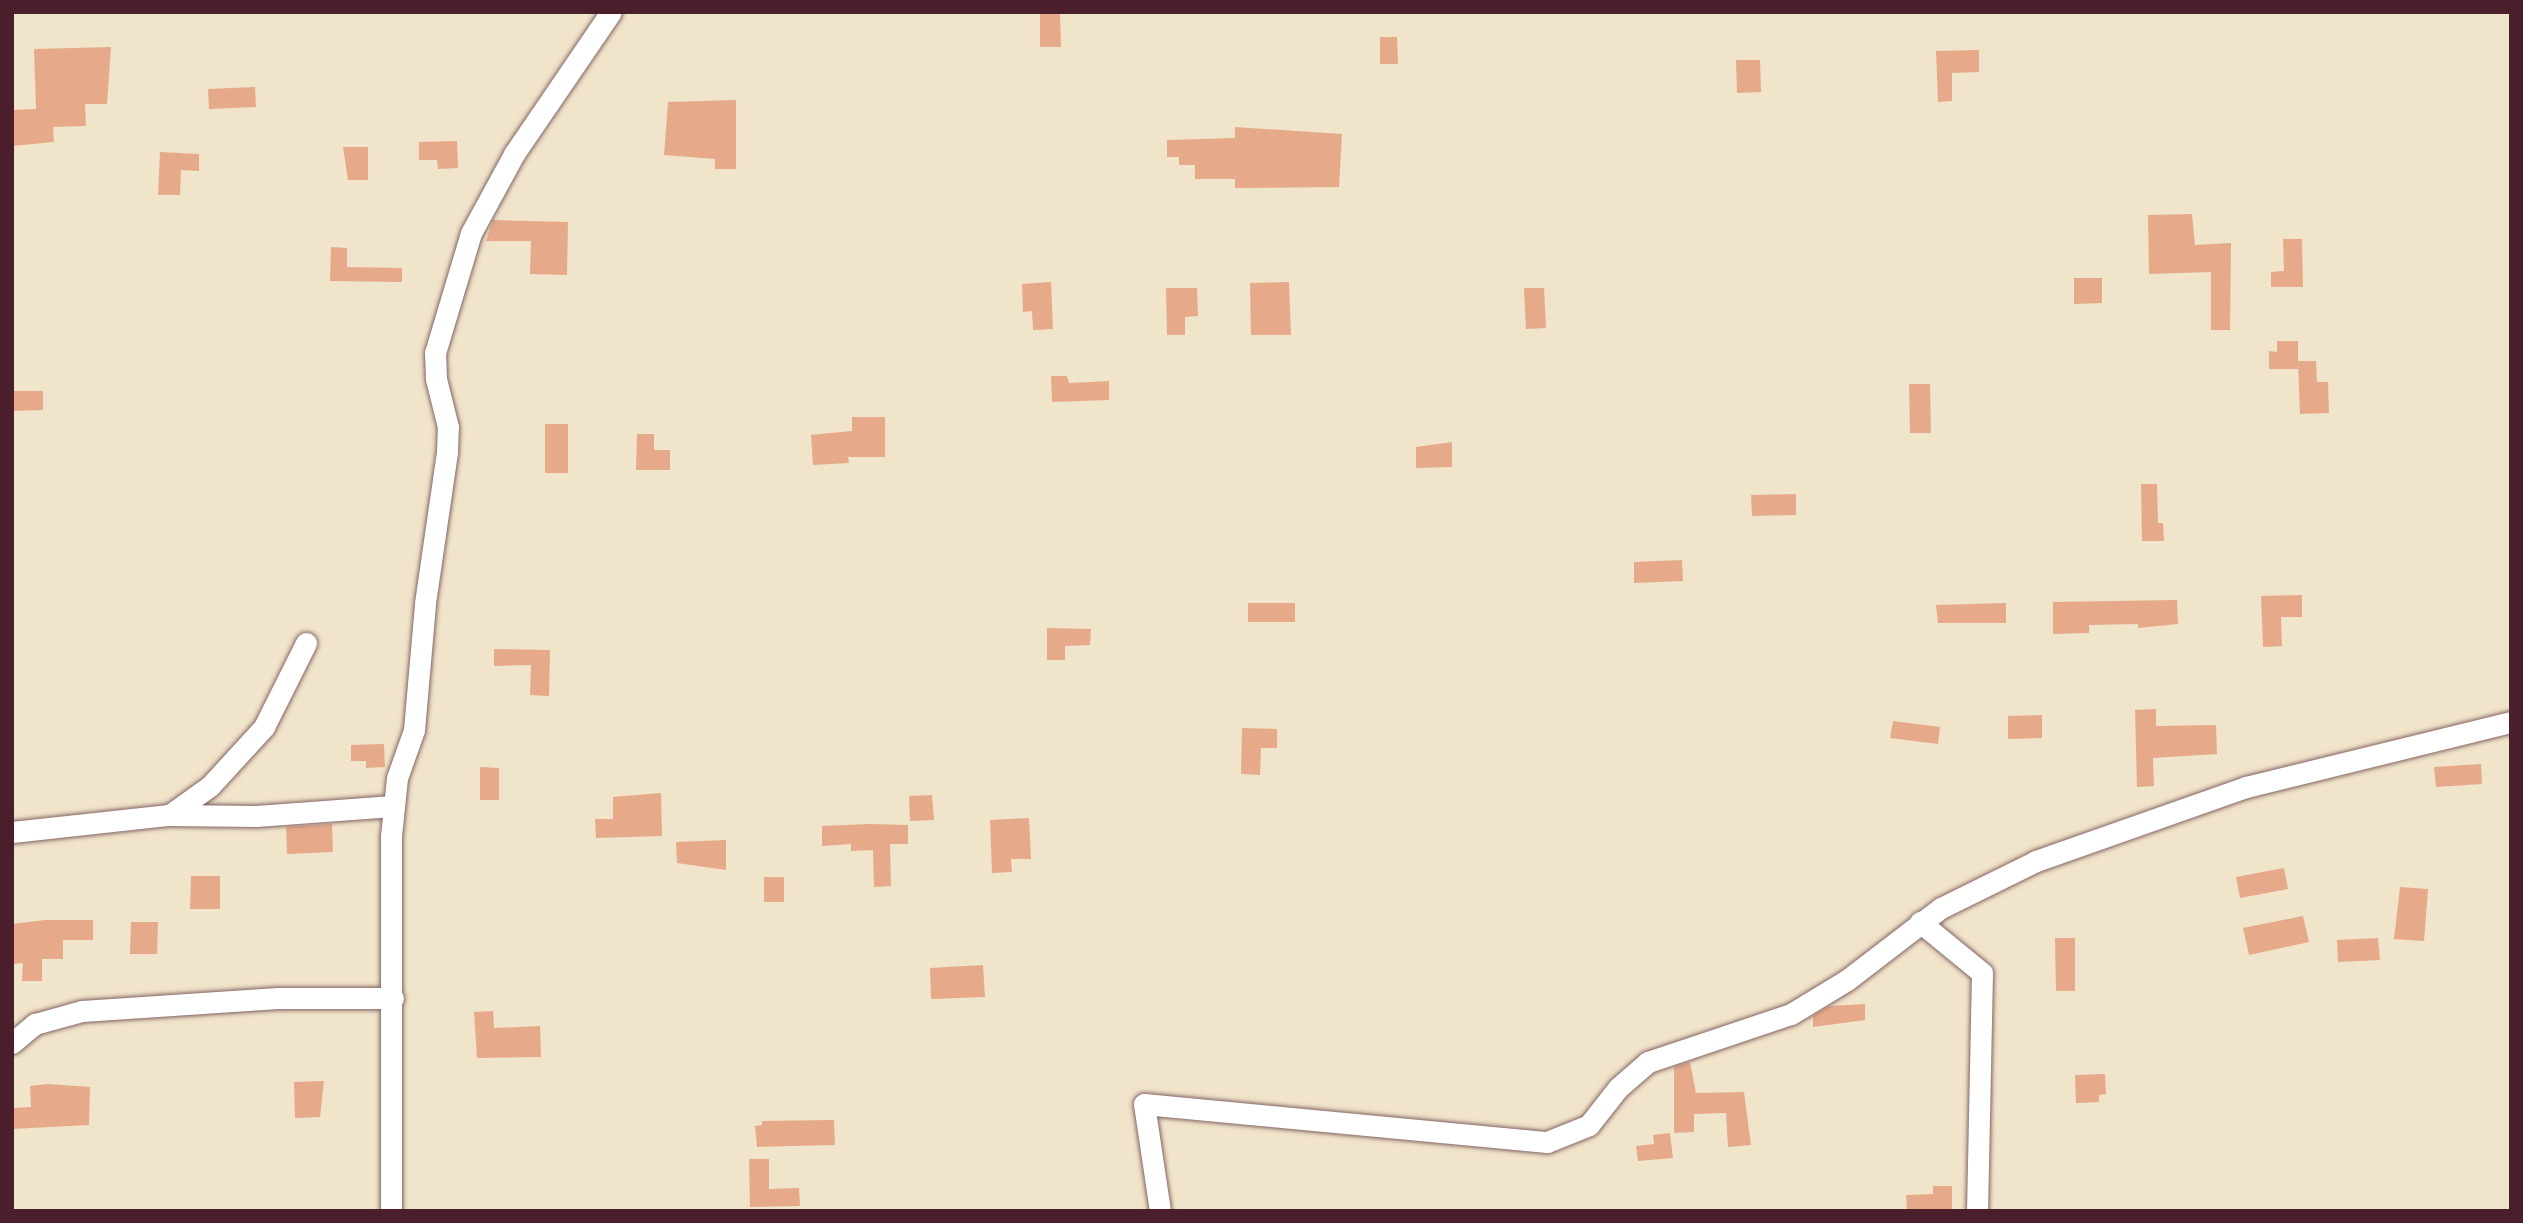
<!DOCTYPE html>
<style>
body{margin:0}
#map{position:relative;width:2523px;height:1223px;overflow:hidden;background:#f0e4ca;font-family:"Shantell Sans",sans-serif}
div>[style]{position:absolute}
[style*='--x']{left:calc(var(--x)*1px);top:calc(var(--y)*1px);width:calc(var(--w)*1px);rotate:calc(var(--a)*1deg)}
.building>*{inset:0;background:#e6aa8a}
.roads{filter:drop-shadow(0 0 2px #846463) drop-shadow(0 0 2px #846463)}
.minor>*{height:21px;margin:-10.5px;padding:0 10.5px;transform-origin:10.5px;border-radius:10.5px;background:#fff}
span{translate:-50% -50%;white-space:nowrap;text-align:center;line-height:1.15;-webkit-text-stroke:6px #f6f6f2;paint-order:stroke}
.frame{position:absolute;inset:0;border:14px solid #4a1f2b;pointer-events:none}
</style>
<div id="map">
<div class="building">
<i style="clip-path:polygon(1040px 12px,1060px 12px,1061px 47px,1040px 47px)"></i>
<i style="clip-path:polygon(1380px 37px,1397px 37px,1398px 64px,1380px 64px)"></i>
<i style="clip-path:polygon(111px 47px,107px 104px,85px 104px,86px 126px,53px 127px,54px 142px,12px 146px,12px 110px,36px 109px,34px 49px)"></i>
<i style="clip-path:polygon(1979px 50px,1979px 72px,1952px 73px,1952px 101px,1938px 102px,1936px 51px)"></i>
<i style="clip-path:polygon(1736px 60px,1760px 60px,1761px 92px,1737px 93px)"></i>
<i style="clip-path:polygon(255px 87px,256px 107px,209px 109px,208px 89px)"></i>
<i style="clip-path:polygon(736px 100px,736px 169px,715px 169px,715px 159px,664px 155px,668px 102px)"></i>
<i style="clip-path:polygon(1235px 127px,1342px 134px,1339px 187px,1235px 188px,1235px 179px,1195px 179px,1195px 165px,1179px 165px,1179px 157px,1167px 157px,1167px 140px,1235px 138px)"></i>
<i style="clip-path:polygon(457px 141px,458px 168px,438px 169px,437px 160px,419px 160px,419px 142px)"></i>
<i style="clip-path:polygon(343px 147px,368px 147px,368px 180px,348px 180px)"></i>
<i style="clip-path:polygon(160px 152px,199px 154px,199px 171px,181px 170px,180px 195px,158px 195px)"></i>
<i style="clip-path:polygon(2192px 214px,2195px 245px,2231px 243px,2230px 330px,2211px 330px,2211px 272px,2149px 274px,2148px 215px)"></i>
<i style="clip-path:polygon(493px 220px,568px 222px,567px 275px,530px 274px,531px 241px,486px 241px)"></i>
<i style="clip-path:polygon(2283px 239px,2302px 239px,2303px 287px,2271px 287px,2271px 272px,2284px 271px)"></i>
<i style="clip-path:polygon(331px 247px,347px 248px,347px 267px,402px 268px,402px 282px,330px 281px)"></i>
<i style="clip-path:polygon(2074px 278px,2102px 278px,2102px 303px,2074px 304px)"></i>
<i style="clip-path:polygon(1051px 282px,1053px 329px,1033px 330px,1032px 311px,1023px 312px,1022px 284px)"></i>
<i style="clip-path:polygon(1289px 282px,1291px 335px,1251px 335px,1250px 283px)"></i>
<i style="clip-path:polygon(1166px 288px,1197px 288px,1198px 316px,1185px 317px,1185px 335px,1167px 335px)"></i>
<i style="clip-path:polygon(1524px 288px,1544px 288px,1546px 328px,1526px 329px)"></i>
<i style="clip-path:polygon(2277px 341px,2298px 341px,2298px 369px,2269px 369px,2269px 351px,2277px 352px)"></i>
<i style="clip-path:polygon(2298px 361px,2316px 361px,2317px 382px,2328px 382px,2329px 413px,2300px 414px)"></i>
<i style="clip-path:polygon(1051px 376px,1067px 376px,1069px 383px,1109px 381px,1109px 400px,1052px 402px)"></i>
<i style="clip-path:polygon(1909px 384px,1930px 384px,1931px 433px,1910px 433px)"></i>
<i style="clip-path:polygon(12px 391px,43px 391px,43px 410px,12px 411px)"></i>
<i style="clip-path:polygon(852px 417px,885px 417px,885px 457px,848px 457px,849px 463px,813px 465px,811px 435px,852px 431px)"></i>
<i style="clip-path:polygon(545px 424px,568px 424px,568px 473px,545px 473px)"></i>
<i style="clip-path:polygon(637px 434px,654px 434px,654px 450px,670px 450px,670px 470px,636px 470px)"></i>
<i style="clip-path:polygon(1452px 442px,1452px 467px,1416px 468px,1416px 447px)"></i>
<i style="clip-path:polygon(2141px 484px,2157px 484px,2158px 523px,2163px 523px,2164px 541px,2142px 541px)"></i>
<i style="clip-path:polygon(1796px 494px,1796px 515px,1752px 516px,1751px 495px)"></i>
<i style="clip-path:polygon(1682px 560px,1683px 581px,1634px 583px,1634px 562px)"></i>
<i style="clip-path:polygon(2302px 595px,2302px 617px,2281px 617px,2282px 646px,2263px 647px,2261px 596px)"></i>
<i style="clip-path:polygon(2177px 600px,2178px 624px,2138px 628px,2138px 624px,2089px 625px,2089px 633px,2053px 634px,2053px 602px)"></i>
<i style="clip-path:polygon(1248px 603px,1295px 603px,1295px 622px,1248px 622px)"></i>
<i style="clip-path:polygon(2006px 603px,2006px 623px,1938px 623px,1936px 605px)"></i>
<i style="clip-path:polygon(1047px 628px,1091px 629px,1090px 645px,1065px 646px,1065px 660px,1047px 660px)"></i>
<i style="clip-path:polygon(494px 649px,550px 650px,549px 696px,530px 695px,531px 665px,494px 666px)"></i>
<i style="clip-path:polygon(2156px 709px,2156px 726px,2216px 725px,2217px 754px,2153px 758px,2154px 786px,2137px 787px,2135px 710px)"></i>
<i style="clip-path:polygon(2042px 715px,2042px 738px,2008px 739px,2008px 716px)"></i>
<i style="clip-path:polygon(1893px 721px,1940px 727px,1938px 744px,1890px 738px)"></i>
<i style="clip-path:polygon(1242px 728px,1277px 729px,1277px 748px,1261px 748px,1260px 775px,1241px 774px)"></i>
<i style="clip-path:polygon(384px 744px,385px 767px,366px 768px,366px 761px,351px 761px,351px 745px)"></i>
<i style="clip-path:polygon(2481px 764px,2482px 784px,2436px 787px,2434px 767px)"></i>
<i style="clip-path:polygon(480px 767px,499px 768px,499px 800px,480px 800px)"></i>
<i style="clip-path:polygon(661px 793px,662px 836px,596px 838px,595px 819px,613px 819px,613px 797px)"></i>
<i style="clip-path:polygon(932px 795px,934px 820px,910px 821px,909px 796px)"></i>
<i style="clip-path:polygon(1029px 818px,1031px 859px,1011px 859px,1012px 872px,992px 873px,990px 820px)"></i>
<i style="clip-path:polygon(332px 824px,333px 852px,287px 854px,286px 827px)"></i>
<i style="clip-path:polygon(869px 824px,908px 825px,908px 844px,890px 844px,891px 886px,874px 887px,873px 850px,851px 851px,851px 844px,822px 846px,822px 826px)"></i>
<i style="clip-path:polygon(726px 840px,726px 870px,677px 863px,676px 842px)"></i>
<i style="clip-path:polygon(2284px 868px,2288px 889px,2240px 898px,2236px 877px)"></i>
<i style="clip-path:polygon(191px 876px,220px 876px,220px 909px,190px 909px)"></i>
<i style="clip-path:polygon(764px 877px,784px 877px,784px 902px,764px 902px)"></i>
<i style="clip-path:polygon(2400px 887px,2428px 889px,2424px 941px,2394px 939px)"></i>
<i style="clip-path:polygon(2303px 916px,2309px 942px,2249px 955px,2243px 928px)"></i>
<i style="clip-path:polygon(45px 920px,93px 920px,93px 940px,63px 940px,63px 959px,42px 959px,42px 981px,22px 981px,23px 963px,12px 964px,12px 924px)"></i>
<i style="clip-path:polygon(131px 922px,158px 922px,157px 954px,130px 954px)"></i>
<i style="clip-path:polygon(2055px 938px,2075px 938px,2075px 991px,2056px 991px)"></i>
<i style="clip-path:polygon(2378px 938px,2380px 960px,2338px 962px,2337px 940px)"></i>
<i style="clip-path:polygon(983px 965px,985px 997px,931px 999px,930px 968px)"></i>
<i style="clip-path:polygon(1865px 1004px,1865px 1020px,1813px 1027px,1813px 1016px,1829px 1006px)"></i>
<i style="clip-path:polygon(493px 1011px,494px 1028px,540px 1026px,541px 1057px,477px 1058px,474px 1012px)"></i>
<i style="clip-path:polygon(1690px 1062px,1696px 1093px,1744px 1092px,1751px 1145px,1728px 1147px,1726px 1113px,1694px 1114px,1694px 1132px,1674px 1133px,1674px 1067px)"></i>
<i style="clip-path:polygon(2105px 1074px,2106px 1094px,2099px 1095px,2099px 1102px,2076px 1103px,2075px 1075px)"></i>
<i style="clip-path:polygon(324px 1081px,320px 1117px,295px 1118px,294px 1082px)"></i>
<i style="clip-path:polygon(48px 1084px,90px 1087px,89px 1125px,12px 1129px,12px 1108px,31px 1107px,30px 1086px)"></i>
<i style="clip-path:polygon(834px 1120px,835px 1145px,757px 1147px,755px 1126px,762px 1125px,762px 1121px)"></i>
<i style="clip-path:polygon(1670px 1133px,1673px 1158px,1638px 1161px,1636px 1146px,1654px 1144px,1653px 1135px)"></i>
<i style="clip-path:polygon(749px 1159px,769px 1159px,769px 1189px,799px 1188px,800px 1206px,750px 1207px)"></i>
<i style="clip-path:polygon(1933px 1186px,1952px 1186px,1952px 1211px,1907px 1211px,1906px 1195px,1933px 1194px)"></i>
</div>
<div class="roads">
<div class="minor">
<i style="--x:171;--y:814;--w:48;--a:-35.7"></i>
<i style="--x:210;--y:786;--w:80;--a:-47.5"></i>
<i style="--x:264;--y:727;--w:94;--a:-63.4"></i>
<i style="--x:12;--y:832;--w:158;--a:-6.2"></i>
<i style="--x:169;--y:815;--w:87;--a:0.7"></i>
<i style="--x:256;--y:816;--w:137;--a:-4.2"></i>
<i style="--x:1920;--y:922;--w:80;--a:39.4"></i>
<i style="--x:1982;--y:973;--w:238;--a:91.2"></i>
<i style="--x:12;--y:1043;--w:30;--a:-40"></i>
<i style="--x:35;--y:1024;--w:49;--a:-15.5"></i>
<i style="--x:82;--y:1011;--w:196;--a:-3.8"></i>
<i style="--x:278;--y:998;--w:115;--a:0"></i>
<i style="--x:391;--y:1211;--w:375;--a:-90"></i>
<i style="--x:391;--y:836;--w:58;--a:-84.1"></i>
<i style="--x:397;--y:778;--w:51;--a:-70.5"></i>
<i style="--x:414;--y:730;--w:127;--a:-85"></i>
<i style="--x:425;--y:603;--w:153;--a:-81.7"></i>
<i style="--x:447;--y:452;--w:25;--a:-88"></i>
<i style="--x:448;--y:427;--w:49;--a:-104"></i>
<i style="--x:436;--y:379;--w:26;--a:-92"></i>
<i style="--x:435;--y:353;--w:125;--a:-73.3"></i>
<i style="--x:471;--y:233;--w:90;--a:-61.4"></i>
<i style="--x:514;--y:154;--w:172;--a:-55.7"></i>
<i style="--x:1160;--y:1211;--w:108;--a:-98.5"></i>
<i style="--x:1144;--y:1104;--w:405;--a:5.4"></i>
<i style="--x:1547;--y:1142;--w:45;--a:-22"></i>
<i style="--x:1589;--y:1125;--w:47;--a:-51.9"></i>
<i style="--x:1618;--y:1088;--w:40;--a:-41"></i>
<i style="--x:1648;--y:1062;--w:151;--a:-18.6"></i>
<i style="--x:1791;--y:1014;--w:66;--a:-31.3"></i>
<i style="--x:1847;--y:980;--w:118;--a:-37.5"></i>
<i style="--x:1941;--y:908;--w:106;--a:-26.3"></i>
<i style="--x:2036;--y:861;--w:223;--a:-19.4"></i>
<i style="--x:2246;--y:787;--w:273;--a:-13.8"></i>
</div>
</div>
<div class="frame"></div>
</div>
